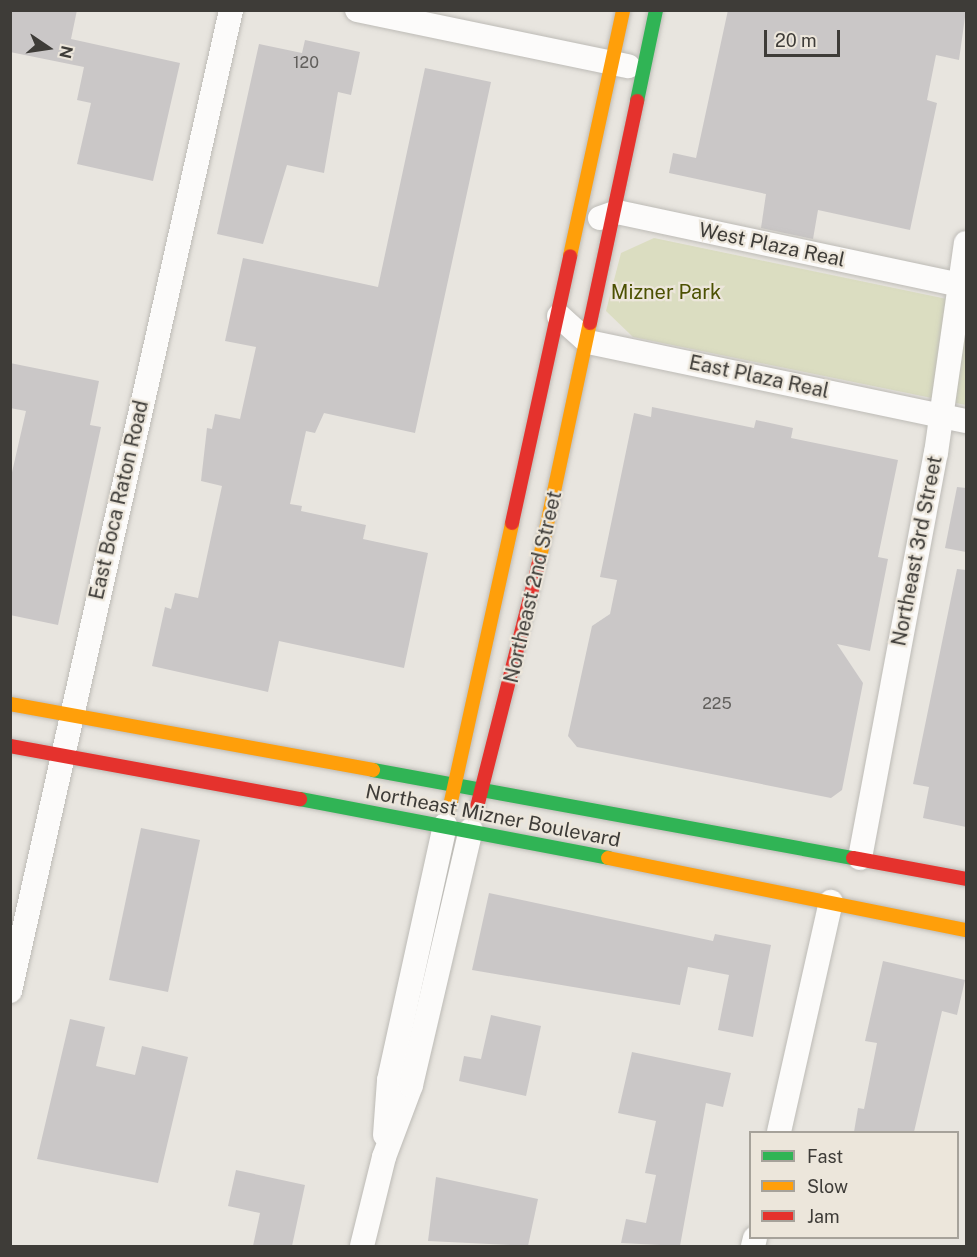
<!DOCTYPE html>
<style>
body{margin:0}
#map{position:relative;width:977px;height:1257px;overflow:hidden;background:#e8e5df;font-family:"Public Sans",sans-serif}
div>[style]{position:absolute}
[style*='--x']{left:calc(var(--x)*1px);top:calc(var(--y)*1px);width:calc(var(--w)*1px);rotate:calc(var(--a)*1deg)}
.green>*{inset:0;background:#dbddc1}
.building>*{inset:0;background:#cac7c7}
.roads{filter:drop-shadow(0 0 2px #bdbbb6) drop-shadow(0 0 2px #bdbbb6)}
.street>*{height:24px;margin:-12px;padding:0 12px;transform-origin:12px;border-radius:12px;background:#fcfbfa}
.fast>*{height:14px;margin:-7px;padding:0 7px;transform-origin:7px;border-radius:7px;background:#30b455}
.slow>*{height:14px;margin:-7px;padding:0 7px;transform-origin:7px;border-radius:7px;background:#ff9f0a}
.jam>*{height:14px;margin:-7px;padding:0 7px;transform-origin:7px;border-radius:7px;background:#e5322d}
span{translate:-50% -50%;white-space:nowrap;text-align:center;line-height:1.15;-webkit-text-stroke:4.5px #ece6db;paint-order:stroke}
.number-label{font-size:16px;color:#615f5c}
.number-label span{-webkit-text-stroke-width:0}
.street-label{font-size:20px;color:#3e3c38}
.park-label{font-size:20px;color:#4c5102}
.frame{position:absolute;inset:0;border:12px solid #3e3c38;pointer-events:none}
.legend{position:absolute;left:749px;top:1131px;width:210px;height:108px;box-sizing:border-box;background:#ece6db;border:2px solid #a6a29a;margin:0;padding:8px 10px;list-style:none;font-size:18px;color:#3e3c38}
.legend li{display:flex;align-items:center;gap:12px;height:30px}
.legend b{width:30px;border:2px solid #a6a29a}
.north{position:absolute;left:18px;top:18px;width:60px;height:60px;-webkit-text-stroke:4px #ece6db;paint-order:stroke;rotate:103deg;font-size:16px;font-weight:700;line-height:24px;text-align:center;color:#3e3c38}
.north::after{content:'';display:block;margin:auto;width:21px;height:27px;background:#3e3c38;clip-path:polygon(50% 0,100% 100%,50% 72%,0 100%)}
.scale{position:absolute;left:764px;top:30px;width:76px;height:27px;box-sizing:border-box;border:3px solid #3e3c38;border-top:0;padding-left:8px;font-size:18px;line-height:21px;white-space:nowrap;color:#3e3c38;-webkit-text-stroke:4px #ece6db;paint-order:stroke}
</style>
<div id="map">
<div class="green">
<i style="clip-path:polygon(654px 238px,966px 303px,966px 405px,633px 337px,606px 311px,621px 253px)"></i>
</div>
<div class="building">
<i style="clip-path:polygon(10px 10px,77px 10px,71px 39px,180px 63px,153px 181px,77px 164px,91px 103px,77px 100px,84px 67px,10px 52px)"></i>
<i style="clip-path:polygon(728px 10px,966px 10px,959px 60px,936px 55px,927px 100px,937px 103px,910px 230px,818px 210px,813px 239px,761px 228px,766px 194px,669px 173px,673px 153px,696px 158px)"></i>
<i style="clip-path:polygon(305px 40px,360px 52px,351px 95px,338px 92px,324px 173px,287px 165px,263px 244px,217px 234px,259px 44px,302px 53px)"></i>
<i style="clip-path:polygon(425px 68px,491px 82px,415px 433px,324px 413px,315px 433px,306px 431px,290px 504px,302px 506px,301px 511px,366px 525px,363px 539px,428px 553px,404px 668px,279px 641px,268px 692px,152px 666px,165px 607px,171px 609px,175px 593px,198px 598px,222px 486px,201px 481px,207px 428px,212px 429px,215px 414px,240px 419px,256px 347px,225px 341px,243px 258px,378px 287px)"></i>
<i style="clip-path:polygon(10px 363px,99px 381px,90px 425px,101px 427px,58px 625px,10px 615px,10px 481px,26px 411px,10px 408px)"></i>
<i style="clip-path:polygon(652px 407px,754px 428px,756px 420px,793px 428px,791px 438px,898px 460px,878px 557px,888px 559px,870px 651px,837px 644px,863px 683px,842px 790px,831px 798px,577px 747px,568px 736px,592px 626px,610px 614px,617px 580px,600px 577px,634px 413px,651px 417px)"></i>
<i style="clip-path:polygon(957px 487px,966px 488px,966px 552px,945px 548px)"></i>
<i style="clip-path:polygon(957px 569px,966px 570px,966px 827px,923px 818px,929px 787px,913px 784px)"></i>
<i style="clip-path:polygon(141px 828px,200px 840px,168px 992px,109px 980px)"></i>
<i style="clip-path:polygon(489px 893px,713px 941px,715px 934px,771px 945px,753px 1037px,718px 1030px,729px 975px,688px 967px,680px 1005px,472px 970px)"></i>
<i style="clip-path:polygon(883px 961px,965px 980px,957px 1015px,942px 1011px,914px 1132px,854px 1132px,858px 1108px,864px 1109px,877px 1043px,865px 1041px)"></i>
<i style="clip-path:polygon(491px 1015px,541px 1026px,526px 1096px,459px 1081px,464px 1056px,481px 1059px)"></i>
<i style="clip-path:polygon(70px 1019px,105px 1027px,96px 1066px,135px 1075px,142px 1046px,188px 1057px,158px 1183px,37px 1159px)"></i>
<i style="clip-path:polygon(632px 1052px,731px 1073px,723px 1107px,706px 1103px,680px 1246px,621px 1243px,626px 1219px,646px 1223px,656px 1175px,645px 1173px,656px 1121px,618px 1113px)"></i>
<i style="clip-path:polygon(236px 1170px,305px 1185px,292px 1246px,253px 1246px,260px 1213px,228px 1206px)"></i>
<i style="clip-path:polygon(436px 1177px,538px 1199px,528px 1246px,428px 1241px)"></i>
</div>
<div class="roads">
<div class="street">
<i style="--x:357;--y:10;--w:277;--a:11.7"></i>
<i style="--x:600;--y:218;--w:18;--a:-19"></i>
<i style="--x:617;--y:212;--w:357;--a:12"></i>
<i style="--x:559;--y:316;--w:39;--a:42"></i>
<i style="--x:588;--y:342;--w:386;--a:11.8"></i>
<i style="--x:860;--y:858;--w:412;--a:-79.4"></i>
<i style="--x:936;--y:453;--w:212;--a:-81.9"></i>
<i style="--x:10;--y:991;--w:1006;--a:-77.3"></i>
<i style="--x:779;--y:1132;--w:236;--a:-77.3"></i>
<i style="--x:385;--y:1135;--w:55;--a:-85.8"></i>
<i style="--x:389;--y:1080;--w:261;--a:-77.6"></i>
<i style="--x:362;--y:1246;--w:92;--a:-76.1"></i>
<i style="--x:384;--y:1157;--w:77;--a:-69.4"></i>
<i style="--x:411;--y:1085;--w:262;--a:-76.8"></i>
<i style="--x:753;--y:1246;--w:8;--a:-76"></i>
</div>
<div class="fast">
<i style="--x:637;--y:101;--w:93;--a:-78.2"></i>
<i style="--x:373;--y:770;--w:488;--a:10.4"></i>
<i style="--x:300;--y:799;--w:314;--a:10.8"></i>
</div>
<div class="slow">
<i style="--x:570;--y:256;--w:252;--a:-77.8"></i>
<i style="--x:539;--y:562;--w:244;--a:-78"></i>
<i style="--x:10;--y:704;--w:369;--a:10.3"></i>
<i style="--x:450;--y:806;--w:290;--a:-77.6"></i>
<i style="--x:608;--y:858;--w:365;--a:11.4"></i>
</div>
<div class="jam">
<i style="--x:590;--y:323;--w:227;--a:-78"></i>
<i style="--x:512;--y:523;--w:273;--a:-77.7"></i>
<i style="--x:10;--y:746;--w:295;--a:10.4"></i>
<i style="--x:476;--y:811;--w:257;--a:-75.8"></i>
<i style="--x:853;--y:858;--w:115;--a:10.5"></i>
</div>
</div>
<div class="number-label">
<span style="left:306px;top:63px">120</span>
<span style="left:717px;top:704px">225</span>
</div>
<div class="street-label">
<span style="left:772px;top:245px;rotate:12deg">West Plaza Real</span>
<span style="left:759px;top:377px;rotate:12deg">East Plaza Real</span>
<span style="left:119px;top:500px;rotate:-77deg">East Boca Raton Road</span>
<span style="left:917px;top:551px;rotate:-79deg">Northeast 3rd Street</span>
<span style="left:533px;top:587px;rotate:-77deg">Northeast 2nd Street</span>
<span style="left:493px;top:816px;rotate:11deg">Northeast Mizner Boulevard</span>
</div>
<div class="park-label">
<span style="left:666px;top:292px">Mizner Park</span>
</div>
<div class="frame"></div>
<ul class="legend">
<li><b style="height:8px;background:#30b455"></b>Fast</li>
<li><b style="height:8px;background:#ff9f0a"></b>Slow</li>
<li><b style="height:8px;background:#e5322d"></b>Jam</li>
</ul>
<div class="north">N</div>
<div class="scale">20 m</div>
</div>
